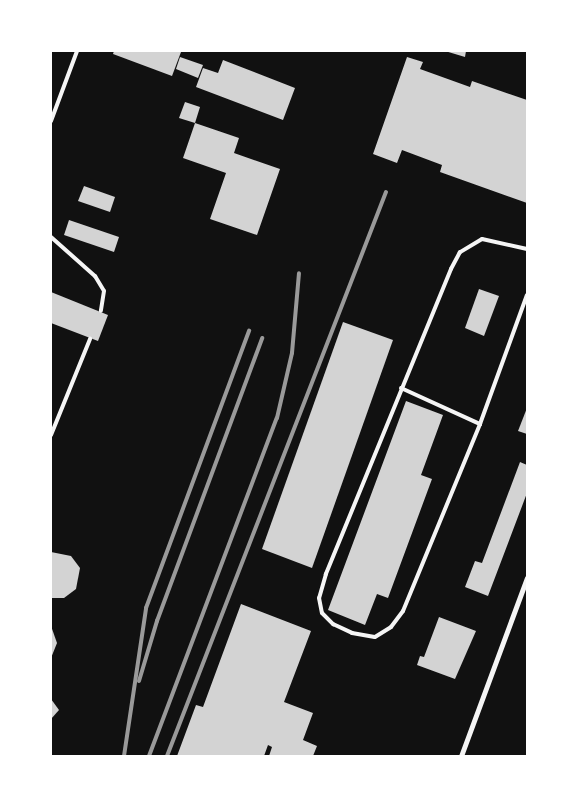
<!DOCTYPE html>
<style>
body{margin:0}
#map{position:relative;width:578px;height:807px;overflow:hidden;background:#111;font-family:Manrope,sans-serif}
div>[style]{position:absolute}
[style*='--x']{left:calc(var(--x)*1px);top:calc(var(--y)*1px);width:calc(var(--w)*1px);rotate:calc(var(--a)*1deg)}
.building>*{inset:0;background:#d3d3d3}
.service>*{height:4px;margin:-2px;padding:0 2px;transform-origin:2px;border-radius:2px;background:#f5f5f5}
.minor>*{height:5px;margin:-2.5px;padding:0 2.5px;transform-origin:2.5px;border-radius:2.5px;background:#f5f5f5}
.rail>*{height:4px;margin:-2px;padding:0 2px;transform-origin:2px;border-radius:2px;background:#9a9a9a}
span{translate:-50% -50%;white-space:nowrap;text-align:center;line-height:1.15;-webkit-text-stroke:5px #fff;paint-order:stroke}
.frame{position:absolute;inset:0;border:52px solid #fff;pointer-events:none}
</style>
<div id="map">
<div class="building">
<i style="clip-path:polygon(114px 51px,178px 51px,181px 52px,172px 76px,113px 54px)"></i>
<i style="clip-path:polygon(445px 51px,466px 51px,465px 57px)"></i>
<i style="clip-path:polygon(180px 57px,203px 65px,198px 78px,176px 69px)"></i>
<i style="clip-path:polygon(407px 57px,423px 62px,420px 69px,470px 87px,472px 81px,527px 100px,527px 203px,440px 172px,442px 165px,402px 150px,397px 163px,373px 154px)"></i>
<i style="clip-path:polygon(223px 60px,295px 88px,283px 120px,196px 87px,203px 68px,218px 73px)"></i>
<i style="clip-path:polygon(185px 102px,200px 107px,195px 123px,179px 118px)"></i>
<i style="clip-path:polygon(195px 123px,239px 138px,234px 153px,280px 169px,257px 235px,210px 219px,226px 173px,183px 158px)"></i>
<i style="clip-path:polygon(84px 186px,115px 197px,110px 212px,78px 201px)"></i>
<i style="clip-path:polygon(69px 220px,119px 237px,114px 252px,64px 235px)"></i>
<i style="clip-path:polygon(479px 289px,499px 296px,484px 336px,465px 328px)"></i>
<i style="clip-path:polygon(51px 292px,108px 315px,98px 341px,51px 323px)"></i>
<i style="clip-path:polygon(343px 322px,393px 340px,312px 568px,262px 549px)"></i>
<i style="clip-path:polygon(406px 401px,443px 415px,421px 475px,432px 479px,388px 598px,377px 594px,365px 625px,328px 610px)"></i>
<i style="clip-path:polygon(527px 408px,527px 434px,518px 431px)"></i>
<i style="clip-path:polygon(520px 462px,527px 465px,527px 493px,488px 596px,465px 587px,475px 561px,482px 563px)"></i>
<i style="clip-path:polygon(51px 552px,71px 556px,80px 568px,76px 589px,64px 598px,51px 598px)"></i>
<i style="clip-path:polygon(241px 604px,311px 631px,284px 702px,313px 713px,303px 740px,317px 746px,313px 756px,269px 756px,272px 747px,268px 745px,264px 756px,177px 756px,196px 705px,203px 707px)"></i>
<i style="clip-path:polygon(439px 617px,476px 631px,455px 679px,417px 665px,420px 656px,424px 657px)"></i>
<i style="clip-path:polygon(51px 626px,57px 643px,51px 658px)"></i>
<i style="clip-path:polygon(51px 699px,59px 710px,51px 719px)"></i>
</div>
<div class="service">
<i style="--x:51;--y:121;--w:75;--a:-69.6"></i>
<i style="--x:51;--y:237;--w:59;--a:41.6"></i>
<i style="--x:95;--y:276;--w:17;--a:59"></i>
<i style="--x:104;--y:291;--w:20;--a:99"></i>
<i style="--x:527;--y:249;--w:46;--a:-167.5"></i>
<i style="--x:482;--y:239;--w:26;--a:149"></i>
<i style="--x:460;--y:252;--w:19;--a:118"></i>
<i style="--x:451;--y:269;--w:330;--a:112.3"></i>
<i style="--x:326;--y:574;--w:25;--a:106"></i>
<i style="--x:319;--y:598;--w:15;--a:79"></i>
<i style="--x:322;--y:613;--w:16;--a:45"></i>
<i style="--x:333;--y:624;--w:21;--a:25"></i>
<i style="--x:352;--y:633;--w:23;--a:10"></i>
<i style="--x:375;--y:637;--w:19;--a:-32"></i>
<i style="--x:391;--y:627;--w:20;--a:-53"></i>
<i style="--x:403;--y:611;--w:202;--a:-67.6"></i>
<i style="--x:480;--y:424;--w:137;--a:-70"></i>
<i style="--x:401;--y:388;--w:87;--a:24.5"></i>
<i style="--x:51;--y:435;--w:104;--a:-67.9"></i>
</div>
<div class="minor">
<i style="--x:461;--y:756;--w:190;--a:-69.7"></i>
</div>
<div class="rail">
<i style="--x:139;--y:681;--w:63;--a:-73.3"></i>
<i style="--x:157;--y:621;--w:302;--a:-69.6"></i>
<i style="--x:124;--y:756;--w:150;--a:-81.5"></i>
<i style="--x:146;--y:608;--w:296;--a:-69.6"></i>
<i style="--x:149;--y:756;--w:361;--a:-69.3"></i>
<i style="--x:277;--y:418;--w:67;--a:-77"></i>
<i style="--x:292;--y:353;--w:80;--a:-85"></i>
<i style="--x:167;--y:756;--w:605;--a:-68.78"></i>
</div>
<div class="frame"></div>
</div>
